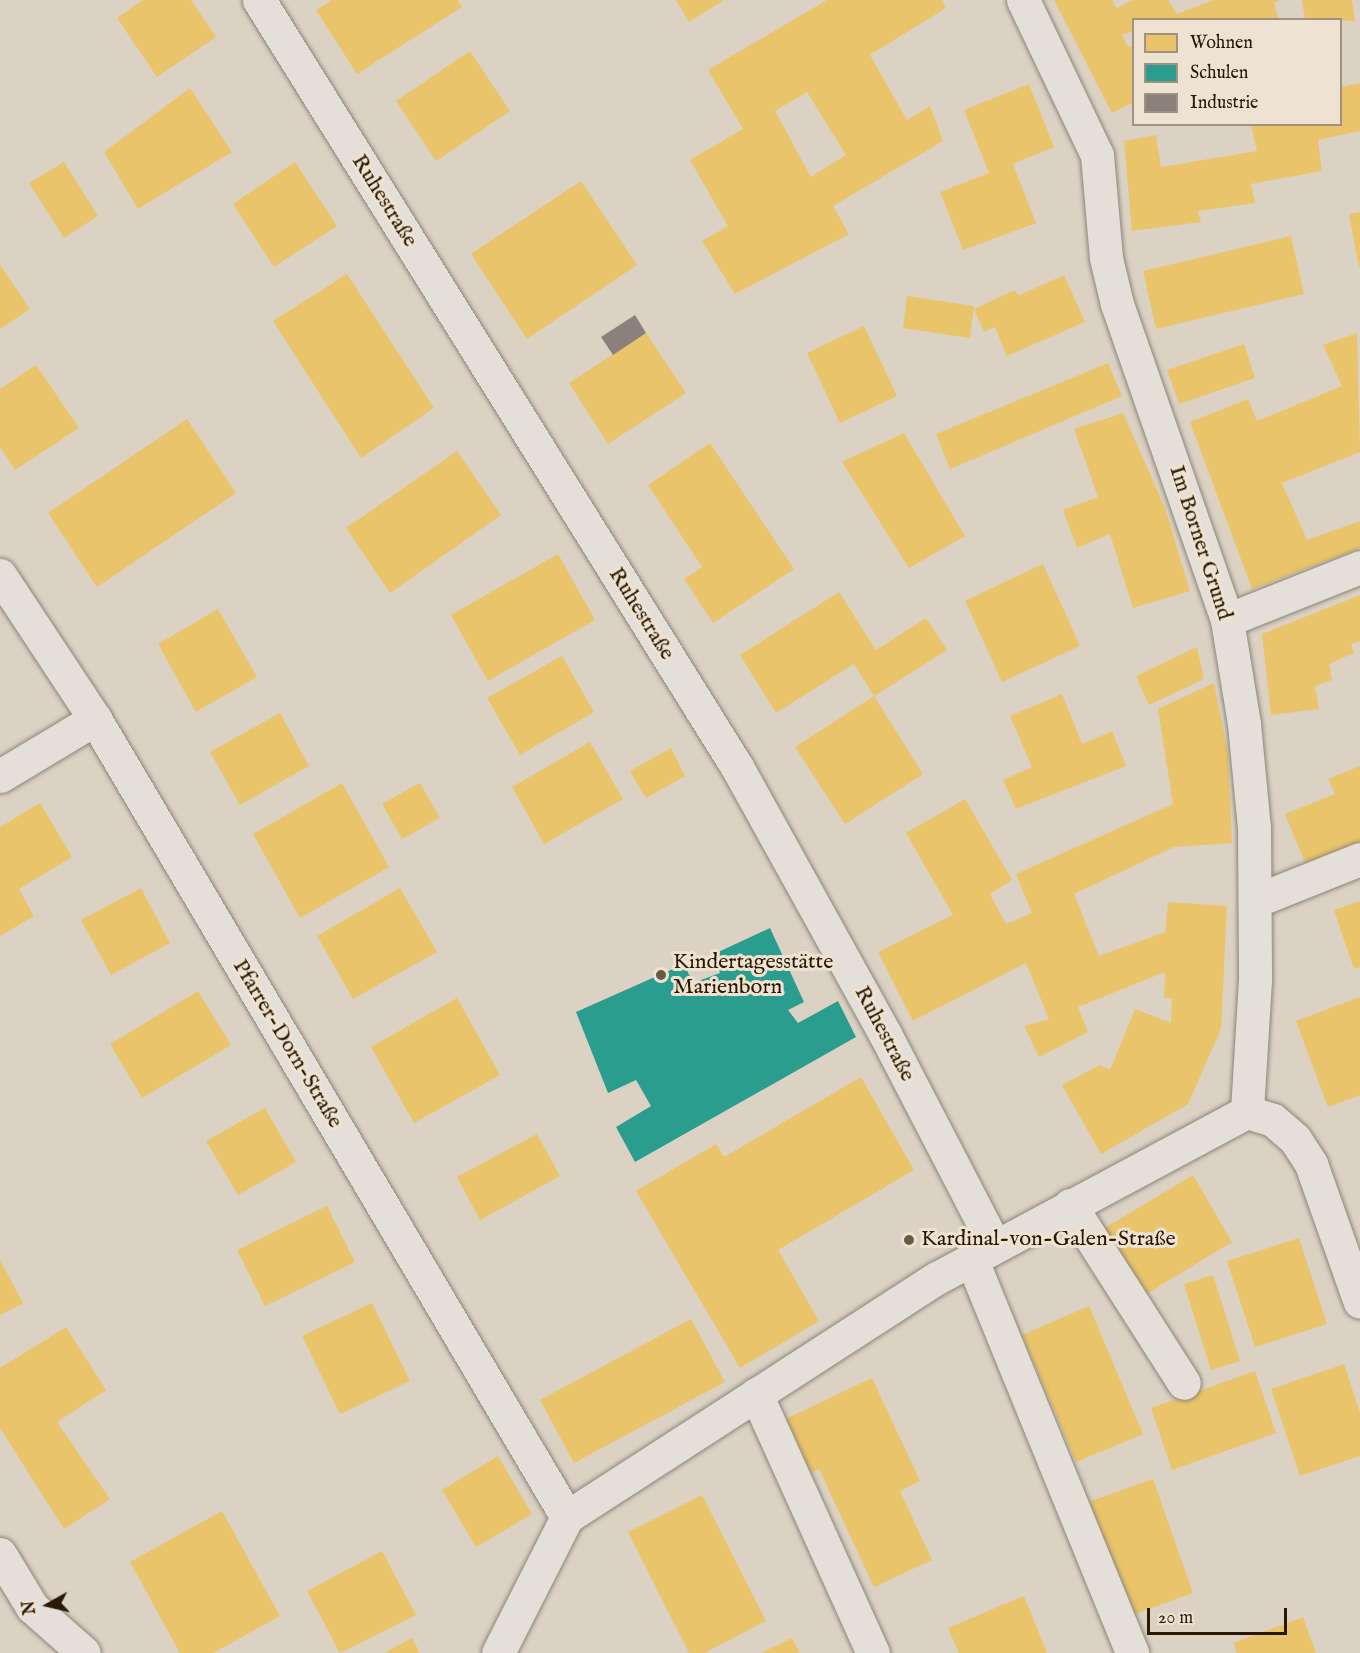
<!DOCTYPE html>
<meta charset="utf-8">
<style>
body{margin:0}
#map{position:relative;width:1360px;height:1653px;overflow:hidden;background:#dbd2c4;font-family:"IM FELL English",serif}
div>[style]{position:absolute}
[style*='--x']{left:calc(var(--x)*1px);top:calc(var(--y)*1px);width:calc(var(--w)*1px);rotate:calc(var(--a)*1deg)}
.homes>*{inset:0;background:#e9c46a}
.schools>*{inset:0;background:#2a9d8f}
.industry>*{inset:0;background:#8a817c}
.roads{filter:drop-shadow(0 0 2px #8c857a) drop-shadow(0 0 2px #8c857a)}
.minor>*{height:33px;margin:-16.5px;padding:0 16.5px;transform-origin:16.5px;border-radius:16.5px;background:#e4dfd8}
.dots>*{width:16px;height:16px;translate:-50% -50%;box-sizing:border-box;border:3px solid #eee3d2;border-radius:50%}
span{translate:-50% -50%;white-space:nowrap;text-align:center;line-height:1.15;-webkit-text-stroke:6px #eee3d2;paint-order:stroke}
.street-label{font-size:22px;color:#2a1902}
.poi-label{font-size:22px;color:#2a1902}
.left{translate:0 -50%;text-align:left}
.legend{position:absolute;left:1132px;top:18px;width:210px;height:108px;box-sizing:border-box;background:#eee3d2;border:2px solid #a0927f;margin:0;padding:8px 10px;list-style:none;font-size:18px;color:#2a1902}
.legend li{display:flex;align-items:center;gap:12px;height:30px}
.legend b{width:30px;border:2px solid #a0927f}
.north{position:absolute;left:18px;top:1575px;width:60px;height:60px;-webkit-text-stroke:4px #eee3d2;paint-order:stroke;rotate:262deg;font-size:16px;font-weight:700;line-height:24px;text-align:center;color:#2a1902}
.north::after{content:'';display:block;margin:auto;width:21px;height:27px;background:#2a1902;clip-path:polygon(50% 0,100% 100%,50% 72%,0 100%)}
.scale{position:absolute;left:1147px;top:1608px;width:140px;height:27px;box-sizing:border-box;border:3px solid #2a1902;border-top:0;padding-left:8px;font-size:18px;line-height:21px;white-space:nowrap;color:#2a1902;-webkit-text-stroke:4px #eee3d2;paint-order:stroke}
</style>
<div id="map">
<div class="homes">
<i style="clip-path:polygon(143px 0,191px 0,216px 37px,157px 77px,117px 18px)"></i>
<i style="clip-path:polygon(332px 0,458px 0,462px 7px,357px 74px,316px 10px)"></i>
<i style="clip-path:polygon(676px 0,724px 0,689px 22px)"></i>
<i style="clip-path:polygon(evenodd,827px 0,942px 0,946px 8px,870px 55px,907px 120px,930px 106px,943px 141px,833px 206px,849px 234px,735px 294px,702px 241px,728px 226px,690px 160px,743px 129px,708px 70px,827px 0,807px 92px,846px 155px,811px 177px,775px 111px,807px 92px)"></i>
<i style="clip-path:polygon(1054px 0,1112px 0,1116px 8px,1133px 0,1168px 0,1177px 14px,1213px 0,1280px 0,1274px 3px,1279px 20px,1134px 20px,1134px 31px,1122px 35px,1128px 47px,1134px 45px,1134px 102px,1112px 113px)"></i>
<i style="clip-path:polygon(1302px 0,1352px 0,1355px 21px,1305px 20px)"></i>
<i style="clip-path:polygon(470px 51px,510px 111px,436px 161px,396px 101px)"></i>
<i style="clip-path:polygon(1360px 83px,1360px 131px,1318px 140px,1322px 171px,1251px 184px,1255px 203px,1198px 211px,1201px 222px,1132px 231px,1124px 141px,1156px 135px,1161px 167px,1257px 151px,1251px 124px,1341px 124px,1341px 87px)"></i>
<i style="clip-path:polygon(1029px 84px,1054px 147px,1013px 164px,1036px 223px,963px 250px,940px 192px,989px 173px,964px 110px)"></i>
<i style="clip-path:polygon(190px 88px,232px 152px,138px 209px,104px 152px)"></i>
<i style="clip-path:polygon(64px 162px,98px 216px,64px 238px,29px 183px)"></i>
<i style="clip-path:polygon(295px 162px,337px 226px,274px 267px,233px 204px)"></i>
<i style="clip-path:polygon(581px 181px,637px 265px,527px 339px,471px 254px)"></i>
<i style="clip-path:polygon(1360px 212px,1360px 267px,1359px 267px,1349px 214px)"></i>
<i style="clip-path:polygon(1291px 236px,1304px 294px,1156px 329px,1143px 271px)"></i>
<i style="clip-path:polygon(0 265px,30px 309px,0 329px)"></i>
<i style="clip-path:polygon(347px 274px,434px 408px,361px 458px,273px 321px)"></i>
<i style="clip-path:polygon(1064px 275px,1085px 322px,1007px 356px,995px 327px,984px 332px,974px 309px,1015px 290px,1018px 296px)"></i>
<i style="clip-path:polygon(907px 296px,974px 306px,970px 338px,903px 328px)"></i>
<i style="clip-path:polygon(864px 326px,897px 396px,840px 423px,807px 353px)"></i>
<i style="clip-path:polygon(646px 333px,686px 393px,608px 444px,569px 383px)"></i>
<i style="clip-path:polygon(1357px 333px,1360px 452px,1282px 483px,1307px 540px,1360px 521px,1360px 548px,1252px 589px,1190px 422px,1248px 399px,1257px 421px,1342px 386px,1323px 345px)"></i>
<i style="clip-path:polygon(1244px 344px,1255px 378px,1179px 404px,1167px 370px)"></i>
<i style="clip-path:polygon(1108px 363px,1122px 396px,950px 469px,936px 434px)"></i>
<i style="clip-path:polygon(36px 365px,79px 428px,15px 470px,0 447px,0 389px)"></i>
<i style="clip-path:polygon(1123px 413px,1165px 508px,1190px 591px,1133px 608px,1110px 534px,1077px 548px,1063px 510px,1098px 497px,1074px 429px)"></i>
<i style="clip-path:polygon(187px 419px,236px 493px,97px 587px,48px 513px)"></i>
<i style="clip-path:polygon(904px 433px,965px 536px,909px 568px,842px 462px)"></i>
<i style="clip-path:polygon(710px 443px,794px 569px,713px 623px,684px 579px,702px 567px,648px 485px)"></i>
<i style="clip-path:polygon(457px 451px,501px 515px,390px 593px,346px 528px)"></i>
<i style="clip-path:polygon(558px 554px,595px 620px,488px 681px,451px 615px)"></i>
<i style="clip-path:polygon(1043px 564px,1080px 646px,1002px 682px,965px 601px)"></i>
<i style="clip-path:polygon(839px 592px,876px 650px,926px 618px,947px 650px,874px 696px,854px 664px,776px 713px,740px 655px)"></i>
<i style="clip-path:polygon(1360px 595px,1360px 641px,1351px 644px,1354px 653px,1329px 664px,1332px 680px,1315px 686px,1319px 709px,1271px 715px,1262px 634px)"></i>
<i style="clip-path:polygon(218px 609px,257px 677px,196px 712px,158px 644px)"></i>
<i style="clip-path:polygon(1197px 647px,1204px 679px,1149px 705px,1136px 676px)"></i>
<i style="clip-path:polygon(562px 656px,594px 712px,520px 755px,487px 698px)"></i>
<i style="clip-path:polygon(1214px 683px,1228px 754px,1232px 843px,1174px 847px,1074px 894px,1099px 956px,1165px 932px,1168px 902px,1227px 906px,1221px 1029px,1188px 1104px,1101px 1154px,1062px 1085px,1100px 1065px,1110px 1070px,1135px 1009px,1171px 1023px,1172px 998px,1164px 998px,1165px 972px,1078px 1007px,1088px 1032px,1039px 1057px,1024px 1026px,1049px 1019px,1026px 963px,913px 1021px,878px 952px,953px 915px,906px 833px,965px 799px,1012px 880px,990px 894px,1006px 924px,1032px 913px,1016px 874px,1173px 804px,1158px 709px)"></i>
<i style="clip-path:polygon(1062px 694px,1082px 744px,1112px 731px,1126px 766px,1016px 809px,1003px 780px,1032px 767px,1010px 716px)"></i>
<i style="clip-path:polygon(874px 696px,923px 774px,845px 824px,795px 747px)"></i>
<i style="clip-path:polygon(280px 713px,309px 766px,240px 805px,210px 752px)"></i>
<i style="clip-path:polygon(590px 742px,623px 799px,544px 844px,512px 787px)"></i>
<i style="clip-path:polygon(671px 748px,685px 776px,646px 798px,630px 771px)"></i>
<i style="clip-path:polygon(1360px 766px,1360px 843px,1306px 865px,1285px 814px,1335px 794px,1328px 779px)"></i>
<i style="clip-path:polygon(342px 783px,389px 867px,300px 918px,253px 834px)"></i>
<i style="clip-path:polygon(420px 783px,440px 818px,402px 839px,382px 804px)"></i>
<i style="clip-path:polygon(40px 803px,72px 857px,19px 889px,34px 916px,0 936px,0 827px)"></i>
<i style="clip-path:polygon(141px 888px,170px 943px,111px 975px,81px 920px)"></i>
<i style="clip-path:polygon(400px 888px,437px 952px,353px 999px,317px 936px)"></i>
<i style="clip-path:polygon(1360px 901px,1360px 967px,1354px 969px,1334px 910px)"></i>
<i style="clip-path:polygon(198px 991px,231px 1045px,142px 1098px,110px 1044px)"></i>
<i style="clip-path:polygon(1360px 997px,1360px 1095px,1328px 1107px,1296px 1021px)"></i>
<i style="clip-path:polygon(457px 998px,500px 1075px,414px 1123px,371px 1047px)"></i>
<i style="clip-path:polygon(861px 1077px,914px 1170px,778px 1250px,819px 1321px,740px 1368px,636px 1191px,716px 1144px,724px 1157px)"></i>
<i style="clip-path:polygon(265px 1108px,296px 1162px,238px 1195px,206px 1141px)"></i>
<i style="clip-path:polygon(537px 1134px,560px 1176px,480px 1220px,457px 1177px)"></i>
<i style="clip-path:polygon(1193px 1175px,1232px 1242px,1143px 1296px,1103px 1229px)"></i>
<i style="clip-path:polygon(327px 1206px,355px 1262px,265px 1306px,237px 1250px)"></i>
<i style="clip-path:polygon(1299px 1238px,1327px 1324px,1255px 1347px,1227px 1261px)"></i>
<i style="clip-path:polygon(0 1260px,23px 1303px,0 1315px)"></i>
<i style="clip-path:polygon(1213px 1275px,1240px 1361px,1211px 1370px,1184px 1284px)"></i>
<i style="clip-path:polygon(372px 1303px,410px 1381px,340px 1414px,302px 1336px)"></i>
<i style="clip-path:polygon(1089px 1306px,1143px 1434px,1076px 1462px,1022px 1335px)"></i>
<i style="clip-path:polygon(691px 1319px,725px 1382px,574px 1463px,540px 1400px)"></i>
<i style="clip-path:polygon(66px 1327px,106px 1390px,57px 1422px,110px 1499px,64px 1529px,0 1428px,0 1368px)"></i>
<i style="clip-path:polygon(1344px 1364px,1360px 1413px,1360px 1456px,1300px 1476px,1271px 1389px)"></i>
<i style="clip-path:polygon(1255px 1371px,1276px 1433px,1172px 1470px,1151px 1408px)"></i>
<i style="clip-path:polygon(872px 1378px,920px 1481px,900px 1491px,932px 1560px,874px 1587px,819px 1469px,798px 1479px,773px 1425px)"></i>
<i style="clip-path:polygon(498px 1456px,532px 1514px,476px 1547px,442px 1490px)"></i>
<i style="clip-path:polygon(1153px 1479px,1193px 1593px,1124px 1618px,1083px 1504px)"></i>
<i style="clip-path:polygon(702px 1495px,766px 1621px,704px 1653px,689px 1653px,628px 1532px)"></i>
<i style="clip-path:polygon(222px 1511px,280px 1616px,213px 1653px,180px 1653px,130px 1562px)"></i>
<i style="clip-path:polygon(382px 1551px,416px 1615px,340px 1653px,307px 1591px)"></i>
<i style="clip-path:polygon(1024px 1596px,1047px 1653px,959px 1653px,948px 1628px)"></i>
<i style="clip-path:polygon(1303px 1617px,1316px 1653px,1237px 1653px,1233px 1643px)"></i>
<i style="clip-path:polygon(412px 1638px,420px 1653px,384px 1653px)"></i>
<i style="clip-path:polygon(792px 1638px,800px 1653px,761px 1653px)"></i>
</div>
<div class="schools">
<i style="clip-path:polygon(770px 928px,804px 1002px,788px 1010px,798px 1023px,838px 1001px,856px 1037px,635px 1162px,616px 1127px,651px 1106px,636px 1080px,608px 1093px,576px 1012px,684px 964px,693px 983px,720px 973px,714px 954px)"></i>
</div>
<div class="industry">
<i style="clip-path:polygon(635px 315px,646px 333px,613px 355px,601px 337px)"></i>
</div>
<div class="roads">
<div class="minor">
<i style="--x:259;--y:0;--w:904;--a:58.07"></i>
<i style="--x:737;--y:767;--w:305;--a:61"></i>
<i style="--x:885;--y:1034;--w:237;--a:62.6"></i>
<i style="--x:1023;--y:0;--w:172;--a:64.5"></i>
<i style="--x:1097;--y:155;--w:103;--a:85"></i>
<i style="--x:1106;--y:258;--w:47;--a:76.6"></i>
<i style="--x:1117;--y:304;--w:335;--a:70.8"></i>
<i style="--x:1227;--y:620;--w:105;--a:80.7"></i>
<i style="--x:1244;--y:724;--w:103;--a:84.5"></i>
<i style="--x:1254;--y:827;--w:153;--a:89.6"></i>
<i style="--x:1255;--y:980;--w:132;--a:93.5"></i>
<i style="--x:0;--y:575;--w:173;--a:56.6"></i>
<i style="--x:95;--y:719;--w:927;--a:59.4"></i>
<i style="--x:1227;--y:620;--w:143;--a:-21.7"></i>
<i style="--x:0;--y:776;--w:111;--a:-31"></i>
<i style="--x:1255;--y:901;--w:113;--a:-21.8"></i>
<i style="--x:1070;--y:1205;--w:211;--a:57.4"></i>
<i style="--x:971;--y:1258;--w:427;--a:67.8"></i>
<i style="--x:756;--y:1394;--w:284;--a:65.7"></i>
<i style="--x:0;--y:1554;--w:62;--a:58.9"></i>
<i style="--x:32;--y:1607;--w:69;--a:41.5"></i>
<i style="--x:498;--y:1653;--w:153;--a:-63.1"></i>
<i style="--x:567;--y:1517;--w:440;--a:-32.9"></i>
<i style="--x:937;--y:1278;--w:352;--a:-28.2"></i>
<i style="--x:1247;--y:1112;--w:27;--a:17"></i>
<i style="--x:1273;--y:1120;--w:29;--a:41"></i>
<i style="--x:1295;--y:1139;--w:30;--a:57"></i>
<i style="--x:1311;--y:1164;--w:146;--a:70.5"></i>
</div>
</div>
<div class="dots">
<i style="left:661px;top:975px;background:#685a46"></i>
<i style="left:909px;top:1240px;background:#685a46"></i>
</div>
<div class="street-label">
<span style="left:384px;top:201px;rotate:58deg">Ruhestraße</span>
<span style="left:1200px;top:543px;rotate:72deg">Im Borner Grund</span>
<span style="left:641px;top:614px;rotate:58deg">Ruhestraße</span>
<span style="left:884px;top:1034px;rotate:62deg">Ruhestraße</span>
<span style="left:287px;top:1044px;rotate:59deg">Pfarrer-Dorn-Straße</span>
</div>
<div class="poi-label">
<span class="left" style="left:673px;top:975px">Kindertagesstätte<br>Marienborn</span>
<span class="left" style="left:921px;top:1240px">Kardinal-von-Galen-Straße</span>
</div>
<ul class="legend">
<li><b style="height:16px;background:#e9c46a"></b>Wohnen</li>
<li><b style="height:16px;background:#2a9d8f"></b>Schulen</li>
<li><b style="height:16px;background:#8a817c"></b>Industrie</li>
</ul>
<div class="north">N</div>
<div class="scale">20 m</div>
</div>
